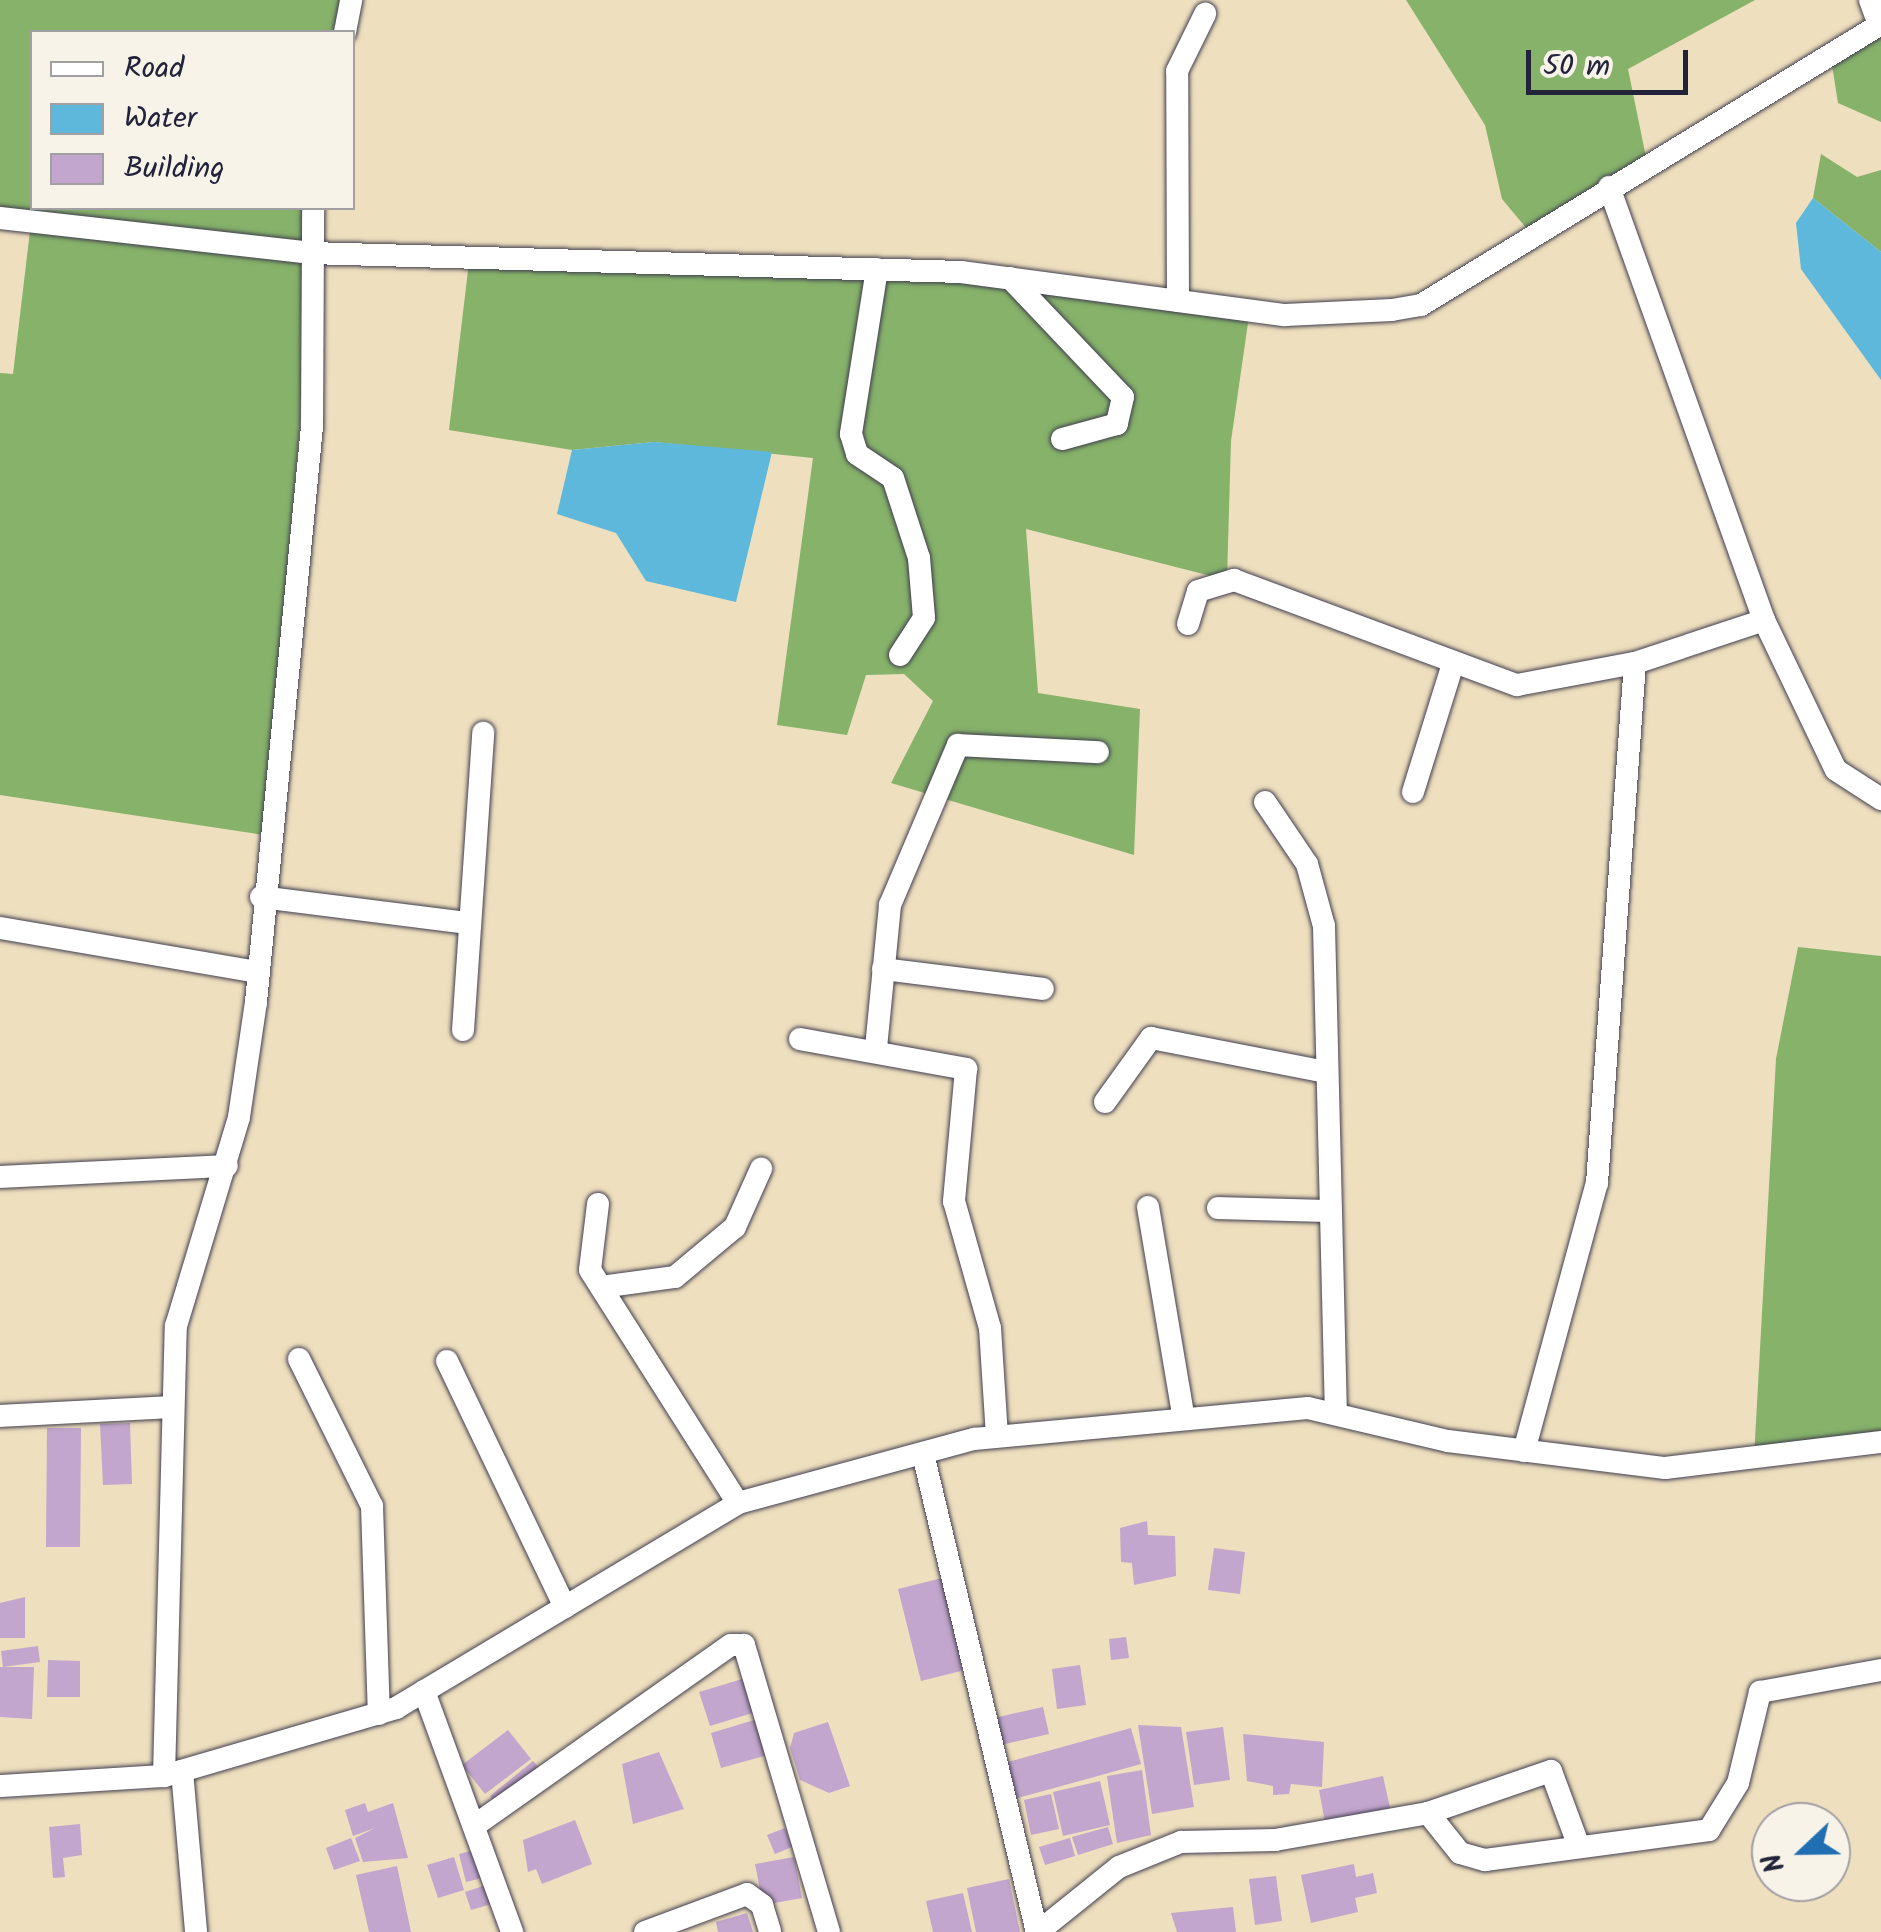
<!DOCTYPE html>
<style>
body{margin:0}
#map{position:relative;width:1881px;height:1932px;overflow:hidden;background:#eedfbe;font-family:Kalam,sans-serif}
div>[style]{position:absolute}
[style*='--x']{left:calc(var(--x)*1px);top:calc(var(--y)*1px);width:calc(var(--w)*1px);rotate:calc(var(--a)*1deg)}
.forest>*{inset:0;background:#86b26a}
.water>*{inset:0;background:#5db8db}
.building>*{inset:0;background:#c2a6cd}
.roads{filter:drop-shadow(0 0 2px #413e4f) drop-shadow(0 0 2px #413e4f)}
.minor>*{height:22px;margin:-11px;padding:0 11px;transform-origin:11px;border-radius:11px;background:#fff}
span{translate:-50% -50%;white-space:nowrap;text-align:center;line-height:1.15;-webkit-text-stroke:9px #f7f3e8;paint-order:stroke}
.legend{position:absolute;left:30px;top:30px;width:325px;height:180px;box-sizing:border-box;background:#f7f3e8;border:2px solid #a29fa3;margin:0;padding:12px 18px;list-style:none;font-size:30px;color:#22223b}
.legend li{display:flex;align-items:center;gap:20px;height:50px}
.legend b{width:50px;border:2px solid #a29fa3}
.north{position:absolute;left:1751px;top:1802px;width:100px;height:100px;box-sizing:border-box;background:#f7f3e8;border:2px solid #a29fa3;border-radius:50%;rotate:248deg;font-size:28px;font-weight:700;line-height:40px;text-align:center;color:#22223b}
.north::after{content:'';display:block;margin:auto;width:35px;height:45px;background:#1f6fb2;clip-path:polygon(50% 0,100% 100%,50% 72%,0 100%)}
.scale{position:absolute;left:1526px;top:50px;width:162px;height:45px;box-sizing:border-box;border:5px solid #22223b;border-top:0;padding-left:12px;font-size:30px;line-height:35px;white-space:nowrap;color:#22223b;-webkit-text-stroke:8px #f7f3e8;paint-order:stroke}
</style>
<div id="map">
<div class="forest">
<i style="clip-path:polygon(0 0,345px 0,338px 32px,32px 32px,32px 208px,307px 208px,300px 425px,264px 835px,0 795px,0 373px,13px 374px,30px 231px,0 227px)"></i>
<i style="clip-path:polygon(1406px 0,1755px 0,1628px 69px,1647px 162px,1532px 235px,1502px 199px,1485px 125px)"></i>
<i style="clip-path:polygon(1881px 24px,1881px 122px,1838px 103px,1831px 59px)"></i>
<i style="clip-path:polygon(1821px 154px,1857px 177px,1881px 170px,1881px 252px,1813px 198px)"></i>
<i style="clip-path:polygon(469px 262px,965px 283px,1250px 309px,1231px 441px,1227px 580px,1026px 529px,1038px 693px,1140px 709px,1134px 855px,891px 783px,933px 701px,904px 674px,866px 675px,847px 735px,777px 725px,813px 458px,654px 442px,572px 450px,449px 430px)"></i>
<i style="clip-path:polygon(1798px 947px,1881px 956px,1881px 1442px,1754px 1458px,1776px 1059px)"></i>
</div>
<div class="water">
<i style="clip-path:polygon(1813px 198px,1881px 252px,1881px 380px,1801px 269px,1796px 223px)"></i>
<i style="clip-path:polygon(654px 442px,772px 452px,736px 602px,646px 581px,616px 533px,557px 514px,572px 450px)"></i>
</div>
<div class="building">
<i style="clip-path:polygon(130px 1423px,132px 1484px,103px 1485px,100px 1424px)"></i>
<i style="clip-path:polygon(47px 1428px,81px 1428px,80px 1547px,46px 1547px)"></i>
<i style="clip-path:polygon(1147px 1521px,1148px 1535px,1175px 1536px,1176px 1576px,1134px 1585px,1132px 1563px,1121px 1562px,1120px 1528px)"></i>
<i style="clip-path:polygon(1214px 1548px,1245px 1552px,1240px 1594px,1208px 1590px)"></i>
<i style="clip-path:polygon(942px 1578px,965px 1670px,921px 1681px,898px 1589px)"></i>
<i style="clip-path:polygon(25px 1597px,25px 1638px,0 1638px,0 1603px)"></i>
<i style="clip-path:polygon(1126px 1637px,1129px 1658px,1111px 1660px,1109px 1639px)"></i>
<i style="clip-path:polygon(38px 1646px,40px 1662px,3px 1667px,1px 1651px)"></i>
<i style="clip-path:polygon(48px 1660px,80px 1661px,80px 1697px,47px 1697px)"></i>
<i style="clip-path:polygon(1080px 1665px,1086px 1705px,1057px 1709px,1052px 1669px)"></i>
<i style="clip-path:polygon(0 1667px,34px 1667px,32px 1719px,0 1717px)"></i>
<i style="clip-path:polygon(749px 1677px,759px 1711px,710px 1726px,699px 1692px)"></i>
<i style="clip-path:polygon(1043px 1707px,1049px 1734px,1000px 1745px,994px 1718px)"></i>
<i style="clip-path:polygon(761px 1718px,771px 1754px,721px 1768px,711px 1733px)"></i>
<i style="clip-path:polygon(828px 1722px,850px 1786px,829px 1793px,800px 1780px,790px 1748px,794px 1733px)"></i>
<i style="clip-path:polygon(1138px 1725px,1181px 1727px,1194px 1807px,1152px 1814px)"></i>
<i style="clip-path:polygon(1223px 1727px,1230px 1780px,1194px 1785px,1186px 1732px)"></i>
<i style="clip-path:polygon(1131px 1728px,1141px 1764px,1011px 1800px,1001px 1764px)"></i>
<i style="clip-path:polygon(508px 1730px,531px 1759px,485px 1794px,462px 1765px)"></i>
<i style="clip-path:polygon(1243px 1734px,1324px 1742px,1322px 1787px,1291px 1784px,1289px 1794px,1273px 1795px,1273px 1786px,1247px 1781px)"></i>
<i style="clip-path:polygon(659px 1752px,684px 1809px,633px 1824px,622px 1764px)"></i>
<i style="clip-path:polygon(533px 1761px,541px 1770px,497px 1805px,490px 1796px)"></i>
<i style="clip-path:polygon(1142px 1770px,1151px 1835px,1117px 1843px,1107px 1776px)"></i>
<i style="clip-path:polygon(1383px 1776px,1390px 1808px,1325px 1822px,1319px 1790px)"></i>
<i style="clip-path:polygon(1100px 1781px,1110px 1825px,1063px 1836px,1053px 1792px)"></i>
<i style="clip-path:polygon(1051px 1794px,1059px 1829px,1031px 1835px,1024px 1800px)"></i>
<i style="clip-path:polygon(365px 1803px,368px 1812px,393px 1803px,408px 1858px,363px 1862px,355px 1838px,375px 1828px,353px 1836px,345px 1810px)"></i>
<i style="clip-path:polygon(575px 1820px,592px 1864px,542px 1884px,536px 1869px,528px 1872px,523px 1840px)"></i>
<i style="clip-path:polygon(80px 1824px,82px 1855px,63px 1858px,65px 1877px,53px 1878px,49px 1827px)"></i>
<i style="clip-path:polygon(1108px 1827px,1113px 1844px,1078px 1855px,1072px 1837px)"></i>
<i style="clip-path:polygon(785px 1828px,792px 1847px,775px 1854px,767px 1835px)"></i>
<i style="clip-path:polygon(351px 1838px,360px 1861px,334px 1870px,326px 1848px)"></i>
<i style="clip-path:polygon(1070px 1838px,1075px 1856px,1045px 1865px,1039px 1847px)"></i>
<i style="clip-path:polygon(479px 1849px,486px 1877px,466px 1882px,459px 1854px)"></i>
<i style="clip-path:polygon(454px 1857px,464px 1890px,438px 1898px,427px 1865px)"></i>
<i style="clip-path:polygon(794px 1857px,802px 1898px,763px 1905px,755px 1864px)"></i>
<i style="clip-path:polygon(1354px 1864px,1356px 1877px,1373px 1873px,1377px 1893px,1355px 1898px,1358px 1912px,1311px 1923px,1301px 1875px)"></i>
<i style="clip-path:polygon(397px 1866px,411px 1932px,369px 1932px,356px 1875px)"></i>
<i style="clip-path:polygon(1276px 1876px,1282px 1921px,1255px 1925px,1249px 1879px)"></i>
<i style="clip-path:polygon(1009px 1879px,1020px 1932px,976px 1932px,967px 1888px)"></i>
<i style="clip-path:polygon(489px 1884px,495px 1903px,471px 1910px,465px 1892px)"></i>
<i style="clip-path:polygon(963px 1893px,972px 1932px,933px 1932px,926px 1901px)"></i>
<i style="clip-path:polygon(1233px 1907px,1236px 1932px,1177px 1932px,1171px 1913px)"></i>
<i style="clip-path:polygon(747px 1913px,753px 1932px,718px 1932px,716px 1922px)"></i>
</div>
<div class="roads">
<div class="minor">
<i style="--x:1870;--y:0;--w:27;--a:70"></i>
<i style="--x:345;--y:32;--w:33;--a:-79"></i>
<i style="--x:1609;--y:187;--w:460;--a:70.3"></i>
<i style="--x:1764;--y:620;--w:166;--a:64.4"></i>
<i style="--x:1836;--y:770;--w:54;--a:32.8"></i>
<i style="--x:0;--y:218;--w:312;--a:6.4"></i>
<i style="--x:310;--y:253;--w:651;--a:1.67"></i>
<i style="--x:961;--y:272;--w:327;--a:7.6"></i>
<i style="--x:1285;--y:315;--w:107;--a:-2.7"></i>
<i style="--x:1392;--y:310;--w:29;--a:-10"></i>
<i style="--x:1421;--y:305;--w:539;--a:-31.42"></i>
<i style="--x:877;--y:269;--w:167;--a:99"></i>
<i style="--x:851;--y:434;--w:21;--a:73"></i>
<i style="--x:857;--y:454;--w:43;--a:33.7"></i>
<i style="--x:893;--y:478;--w:84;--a:72"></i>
<i style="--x:919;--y:558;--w:60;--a:85.2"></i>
<i style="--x:924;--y:618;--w:44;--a:123"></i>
<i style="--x:1010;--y:278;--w:164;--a:46.5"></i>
<i style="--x:1123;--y:397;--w:28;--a:103"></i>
<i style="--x:1117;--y:424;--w:57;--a:164.7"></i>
<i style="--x:1178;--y:301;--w:230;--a:-90.2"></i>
<i style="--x:1177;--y:71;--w:64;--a:-63.8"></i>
<i style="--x:1188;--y:624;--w:34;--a:-73"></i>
<i style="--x:1198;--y:591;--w:38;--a:-17"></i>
<i style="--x:1234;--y:580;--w:302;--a:20.4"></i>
<i style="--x:1517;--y:685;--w:120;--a:-10.6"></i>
<i style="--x:1635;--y:663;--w:136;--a:-18.4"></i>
<i style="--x:1413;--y:792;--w:131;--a:-72.7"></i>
<i style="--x:1265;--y:802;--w:75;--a:55.9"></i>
<i style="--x:1307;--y:864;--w:64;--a:74.7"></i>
<i style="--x:1324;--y:926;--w:486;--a:88.6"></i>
<i style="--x:261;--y:897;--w:208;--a:7.2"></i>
<i style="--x:0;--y:928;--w:262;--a:9.7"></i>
<i style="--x:883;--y:969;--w:161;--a:7.1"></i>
<i style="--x:463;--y:1030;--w:298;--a:-86.1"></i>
<i style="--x:800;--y:1039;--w:169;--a:10.2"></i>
<i style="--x:966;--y:1069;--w:133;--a:95.2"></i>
<i style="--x:954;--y:1201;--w:132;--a:74.2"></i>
<i style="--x:990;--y:1328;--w:107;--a:86.3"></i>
<i style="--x:876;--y:1048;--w:144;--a:-84.4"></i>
<i style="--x:890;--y:905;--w:174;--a:-67"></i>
<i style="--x:958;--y:745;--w:140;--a:2.9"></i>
<i style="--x:1105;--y:1102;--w:79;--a:-54.3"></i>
<i style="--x:1151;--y:1038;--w:173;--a:11"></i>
<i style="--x:0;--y:1177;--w:227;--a:-2.8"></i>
<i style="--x:598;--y:1204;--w:66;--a:96.9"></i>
<i style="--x:590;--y:1270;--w:276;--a:57.6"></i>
<i style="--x:1148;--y:1207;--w:210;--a:80.4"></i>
<i style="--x:1218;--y:1208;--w:107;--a:1.6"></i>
<i style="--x:601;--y:1287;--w:75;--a:-7.7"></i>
<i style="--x:675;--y:1277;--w:78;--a:-39.8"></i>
<i style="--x:735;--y:1227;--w:64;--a:-65.9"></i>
<i style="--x:299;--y:1359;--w:164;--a:63.6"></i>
<i style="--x:372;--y:1506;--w:208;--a:88.1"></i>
<i style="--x:447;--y:1361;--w:273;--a:64.4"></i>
<i style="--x:0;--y:1416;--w:171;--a:-3"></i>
<i style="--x:1524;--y:1451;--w:278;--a:-74.8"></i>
<i style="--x:1597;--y:1183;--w:521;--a:-85.82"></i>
<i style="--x:923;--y:1454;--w:491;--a:76.6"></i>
<i style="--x:424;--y:1691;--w:257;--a:69.9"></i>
<i style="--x:182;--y:1771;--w:162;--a:85"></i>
<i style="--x:164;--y:1776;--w:242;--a:-16.3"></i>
<i style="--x:396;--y:1708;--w:399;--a:-30.9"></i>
<i style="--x:738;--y:1503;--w:245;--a:-15.2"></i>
<i style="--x:974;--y:1439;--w:335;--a:-5.3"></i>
<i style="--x:1308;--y:1408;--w:144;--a:13.3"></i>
<i style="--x:1448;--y:1441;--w:219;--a:7.1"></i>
<i style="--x:1665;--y:1468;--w:218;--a:-6.9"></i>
<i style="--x:0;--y:1786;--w:164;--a:-3.5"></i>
<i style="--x:164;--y:1776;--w:450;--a:-88.5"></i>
<i style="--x:176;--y:1326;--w:218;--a:-73.2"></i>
<i style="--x:239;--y:1117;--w:116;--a:-81.6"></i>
<i style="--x:256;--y:1002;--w:578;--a:-84.44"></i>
<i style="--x:312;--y:427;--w:219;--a:-89.7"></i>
<i style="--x:1428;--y:1813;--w:130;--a:-18.9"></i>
<i style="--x:1551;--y:1771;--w:78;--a:69.7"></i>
<i style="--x:474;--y:1826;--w:314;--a:-35.2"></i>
<i style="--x:731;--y:1645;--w:13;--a:0"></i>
<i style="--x:744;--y:1645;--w:299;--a:73.5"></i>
<i style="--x:1043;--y:1928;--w:97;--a:-38.8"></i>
<i style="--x:1119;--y:1867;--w:67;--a:-22"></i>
<i style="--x:1181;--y:1842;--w:94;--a:-1.2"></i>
<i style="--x:1275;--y:1840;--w:155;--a:-10"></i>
<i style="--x:1428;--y:1813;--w:51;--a:51.3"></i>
<i style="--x:1460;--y:1853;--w:26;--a:16"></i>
<i style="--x:1485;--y:1860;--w:226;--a:-7.6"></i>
<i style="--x:1709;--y:1830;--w:55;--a:-58.3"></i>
<i style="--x:1738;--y:1783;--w:94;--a:-76.4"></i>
<i style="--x:1760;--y:1692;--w:123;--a:-10.3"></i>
<i style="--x:645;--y:1932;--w:109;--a:-20.4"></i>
<i style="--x:747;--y:1894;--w:19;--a:36"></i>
<i style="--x:762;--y:1905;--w:28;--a:73"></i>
</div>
</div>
<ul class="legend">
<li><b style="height:12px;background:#fff"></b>Road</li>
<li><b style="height:28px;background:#5db8db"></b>Water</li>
<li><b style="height:28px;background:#c2a6cd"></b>Building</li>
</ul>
<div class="north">N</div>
<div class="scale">50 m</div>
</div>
